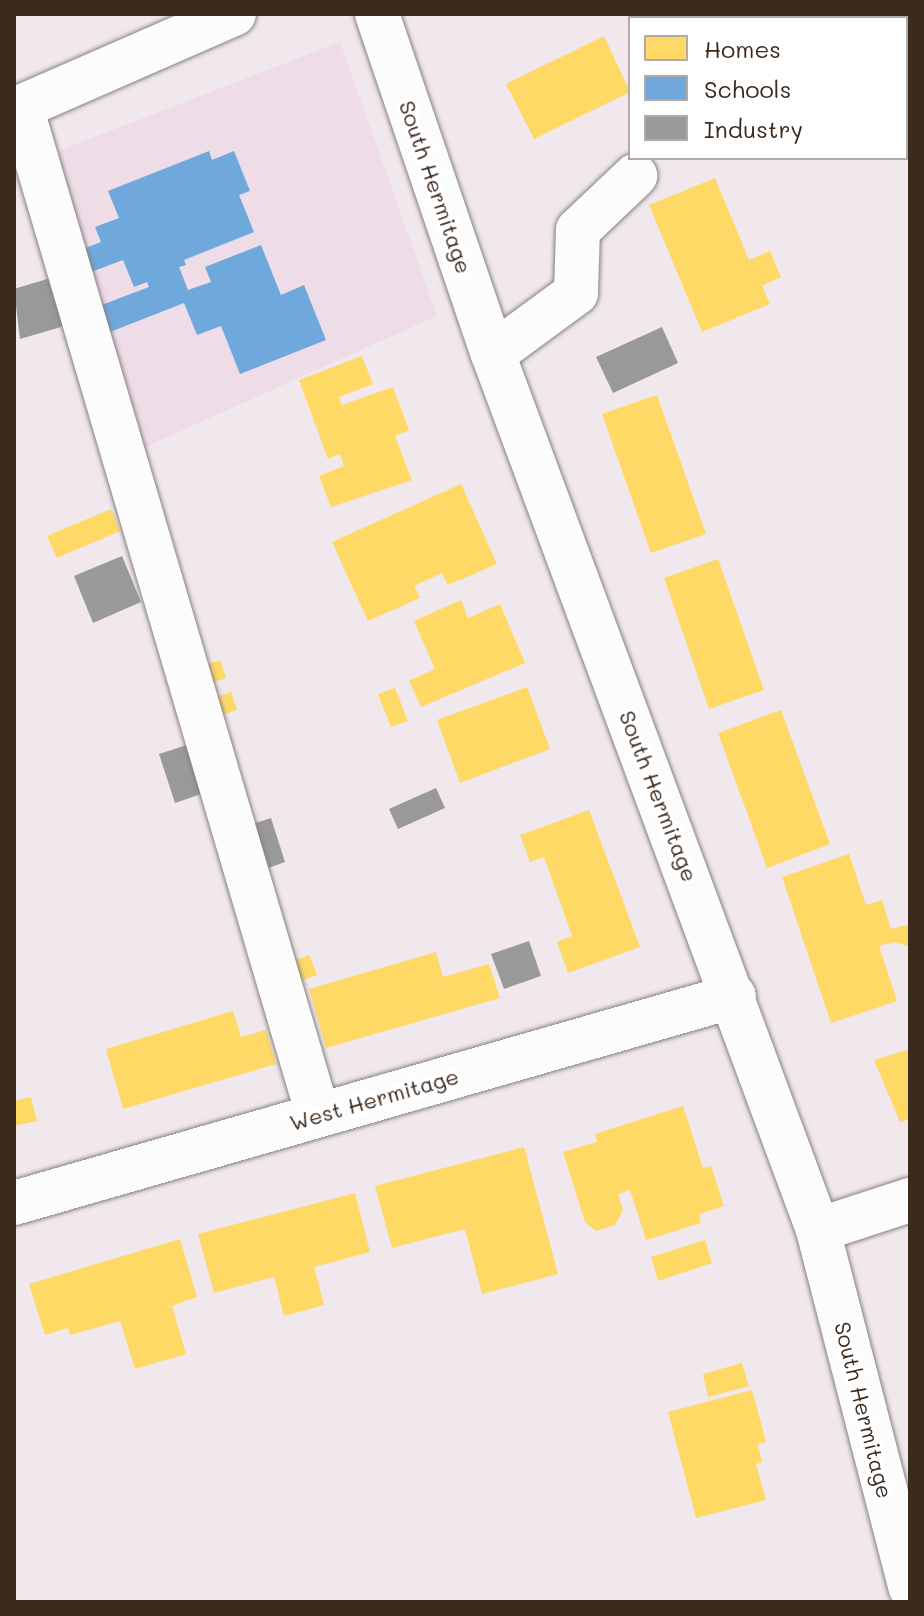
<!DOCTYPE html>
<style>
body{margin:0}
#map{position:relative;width:924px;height:1616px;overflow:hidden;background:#f0e8ed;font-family:Mali,sans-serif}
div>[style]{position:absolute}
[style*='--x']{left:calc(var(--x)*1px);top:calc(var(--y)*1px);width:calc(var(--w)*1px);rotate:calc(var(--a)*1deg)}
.built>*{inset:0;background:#eedce7}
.homes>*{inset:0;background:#ffd966}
.schools>*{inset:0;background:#6fa8dc}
.industry>*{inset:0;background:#999}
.roads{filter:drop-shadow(0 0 2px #888180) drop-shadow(0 0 2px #888180)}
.minor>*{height:44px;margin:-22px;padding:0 22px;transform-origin:22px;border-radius:22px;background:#fdfcfc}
span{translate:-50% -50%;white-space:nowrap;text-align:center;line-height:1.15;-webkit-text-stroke:8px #fff;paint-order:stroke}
.street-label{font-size:22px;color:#3b2a1e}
.frame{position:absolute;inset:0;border:16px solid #3b2a1e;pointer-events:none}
.legend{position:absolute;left:628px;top:16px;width:280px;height:144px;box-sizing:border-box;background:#fff;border:2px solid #b1aaa5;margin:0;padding:10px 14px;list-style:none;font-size:24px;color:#3b2a1e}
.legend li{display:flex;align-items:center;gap:16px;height:40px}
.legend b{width:40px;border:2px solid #b1aaa5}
</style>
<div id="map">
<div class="built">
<i style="clip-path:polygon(340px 42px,437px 316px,136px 451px,48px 155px)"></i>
</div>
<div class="homes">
<i style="clip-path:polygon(757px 14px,852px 14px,854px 18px,750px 18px)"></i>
<i style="clip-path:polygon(604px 36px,630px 92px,534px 139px,506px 84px)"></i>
<i style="clip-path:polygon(715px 178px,749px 260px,770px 251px,781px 277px,762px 286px,770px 304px,702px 332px,649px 205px)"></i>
<i style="clip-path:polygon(362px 356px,373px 384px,339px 397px,342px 405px,393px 387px,409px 430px,395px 436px,412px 480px,331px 507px,319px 476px,344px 466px,340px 454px,328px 459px,299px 380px)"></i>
<i style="clip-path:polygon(657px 395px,706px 534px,651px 553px,602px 414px)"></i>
<i style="clip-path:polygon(461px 484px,497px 564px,448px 585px,442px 573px,414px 586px,420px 598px,368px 621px,332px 542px)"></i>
<i style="clip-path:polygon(111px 509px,120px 531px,57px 558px,47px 536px)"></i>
<i style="clip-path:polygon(718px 559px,764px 690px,709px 709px,664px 578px)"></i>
<i style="clip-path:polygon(461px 600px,468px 618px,500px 604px,525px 663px,421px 707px,409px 681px,435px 669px,414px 621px)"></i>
<i style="clip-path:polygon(220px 660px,226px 678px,210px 683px,204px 665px)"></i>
<i style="clip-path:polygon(527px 687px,550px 749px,460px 783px,437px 720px)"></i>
<i style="clip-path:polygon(395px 688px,408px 721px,391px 727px,378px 694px)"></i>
<i style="clip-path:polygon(231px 692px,237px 710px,221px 715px,216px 697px)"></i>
<i style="clip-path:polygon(781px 710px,830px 844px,767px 868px,718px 733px)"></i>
<i style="clip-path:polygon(589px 810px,640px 947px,568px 973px,557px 942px,572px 936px,544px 857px,530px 862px,520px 835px)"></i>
<i style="clip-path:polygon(849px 854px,866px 905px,882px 900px,891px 929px,910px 924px,910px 947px,895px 942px,879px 946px,897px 1001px,831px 1023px,782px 877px)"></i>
<i style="clip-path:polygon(436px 952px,443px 977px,489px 964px,500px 998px,326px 1048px,309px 989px)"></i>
<i style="clip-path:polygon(309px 955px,317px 975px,292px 984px,285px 964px)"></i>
<i style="clip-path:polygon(233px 1011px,241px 1037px,266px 1030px,276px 1064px,123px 1109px,106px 1049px)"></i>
<i style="clip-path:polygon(910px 1049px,910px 1119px,900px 1122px,874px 1060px)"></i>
<i style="clip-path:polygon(31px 1097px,37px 1121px,14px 1126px,14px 1101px)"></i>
<i style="clip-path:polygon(683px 1106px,703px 1168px,711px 1166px,724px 1206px,699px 1214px,701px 1223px,646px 1240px,630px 1190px,618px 1194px,623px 1210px,615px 1225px,596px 1231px,585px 1222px,563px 1152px,597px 1142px,595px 1134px)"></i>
<i style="clip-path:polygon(524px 1147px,558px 1274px,482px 1294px,465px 1229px,392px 1248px,375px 1186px)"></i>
<i style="clip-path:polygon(355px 1193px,370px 1252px,314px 1267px,324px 1305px,284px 1316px,274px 1277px,214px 1293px,198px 1234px)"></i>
<i style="clip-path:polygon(180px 1239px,197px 1297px,172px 1306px,186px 1354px,135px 1369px,120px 1321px,70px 1335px,68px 1328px,45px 1335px,29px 1284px)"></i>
<i style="clip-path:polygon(705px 1240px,712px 1263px,658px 1281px,651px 1257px)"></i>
<i style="clip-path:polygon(742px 1363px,749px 1386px,708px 1397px,703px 1374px)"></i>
<i style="clip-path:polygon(752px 1390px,766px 1442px,758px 1444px,762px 1462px,756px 1464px,766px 1500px,696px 1518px,668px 1412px)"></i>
</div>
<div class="schools">
<i style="clip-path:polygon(209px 151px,212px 160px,234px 151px,250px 191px,239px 195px,254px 232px,184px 260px,186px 265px,179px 267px,188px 290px,211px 282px,205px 267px,261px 245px,281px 295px,304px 285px,326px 340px,240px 374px,221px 326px,197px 335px,184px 303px,110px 332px,99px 306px,149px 287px,147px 282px,134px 287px,123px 260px,86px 274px,78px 251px,101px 242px,95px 227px,119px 218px,108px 191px)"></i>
</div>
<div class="industry">
<i style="clip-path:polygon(57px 276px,71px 324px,20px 339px,14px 289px)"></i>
<i style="clip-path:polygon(662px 327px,678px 363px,613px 393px,596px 357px)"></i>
<i style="clip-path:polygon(122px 556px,141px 602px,93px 623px,74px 576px)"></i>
<i style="clip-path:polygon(190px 744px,207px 792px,175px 803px,159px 754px)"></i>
<i style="clip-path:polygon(436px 788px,445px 808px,398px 829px,389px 809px)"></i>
<i style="clip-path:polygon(271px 818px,285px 862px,260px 871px,246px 826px)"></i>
<i style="clip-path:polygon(529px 941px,541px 976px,504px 989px,491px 954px)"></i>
</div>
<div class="roads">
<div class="minor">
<i style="--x:377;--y:14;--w:359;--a:71.2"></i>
<i style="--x:493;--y:354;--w:934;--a:69.64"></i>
<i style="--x:818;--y:1230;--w:369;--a:75.5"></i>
<i style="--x:21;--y:107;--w:1051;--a:73.58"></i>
<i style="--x:14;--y:110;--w:240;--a:-23.6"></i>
<i style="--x:493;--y:354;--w:103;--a:-36.3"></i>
<i style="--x:576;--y:293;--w:63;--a:-88.2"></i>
<i style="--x:578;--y:230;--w:79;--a:-43.5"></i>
<i style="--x:14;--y:1203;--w:749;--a:-16.04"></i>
<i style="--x:818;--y:1230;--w:97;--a:-18.1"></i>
</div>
</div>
<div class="street-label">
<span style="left:436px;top:187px;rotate:71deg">South Hermitage</span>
<span style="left:659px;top:796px;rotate:69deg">South Hermitage</span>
<span style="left:374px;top:1099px;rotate:-16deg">West Hermitage</span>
<span style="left:864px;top:1410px;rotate:76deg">South Hermitage</span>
</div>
<div class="frame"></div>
<ul class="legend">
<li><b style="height:22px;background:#ffd966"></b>Homes</li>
<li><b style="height:22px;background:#6fa8dc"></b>Schools</li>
<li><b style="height:22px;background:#999"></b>Industry</li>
</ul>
</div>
